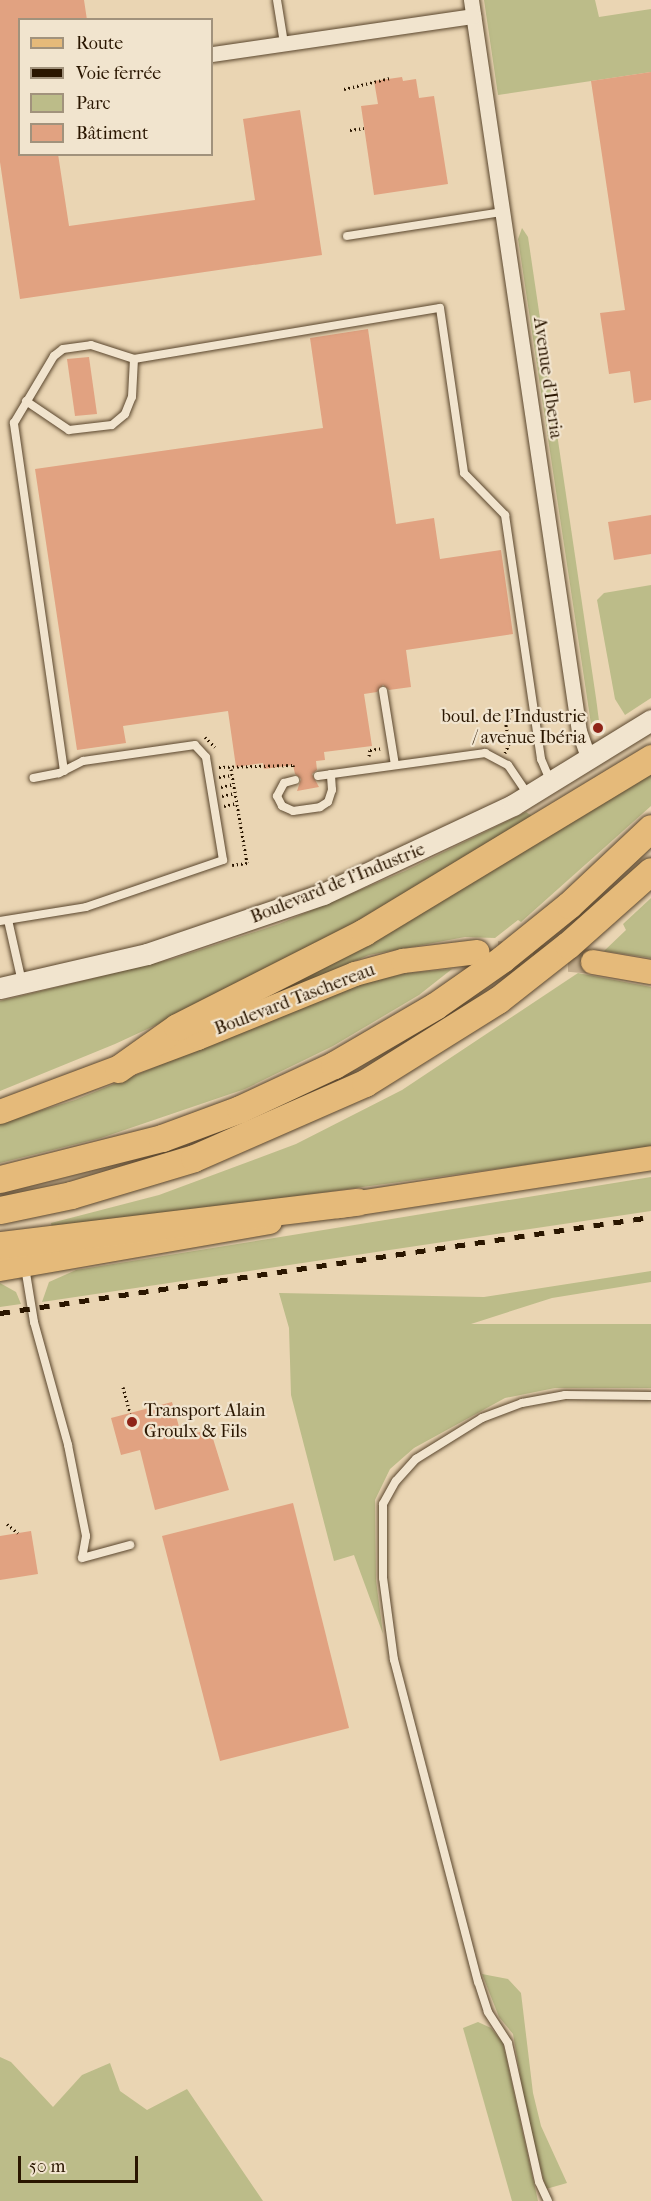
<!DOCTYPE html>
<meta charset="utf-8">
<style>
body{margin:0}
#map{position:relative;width:651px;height:2201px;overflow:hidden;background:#ead5b3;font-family:"IM FELL French Canon",serif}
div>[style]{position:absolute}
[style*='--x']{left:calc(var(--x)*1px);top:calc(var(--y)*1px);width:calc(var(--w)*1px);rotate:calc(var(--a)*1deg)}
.green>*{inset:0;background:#bcbc89}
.building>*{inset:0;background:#e1a281}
.primary-tunnel>*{height:24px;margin-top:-12px;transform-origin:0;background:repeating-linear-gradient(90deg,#c4af8f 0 24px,transparent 0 36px)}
.path>*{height:3px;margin-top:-1.5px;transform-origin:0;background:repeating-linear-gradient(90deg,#2a1600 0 1.5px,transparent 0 4.5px)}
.roads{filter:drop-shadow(0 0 2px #5a462d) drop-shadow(0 0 2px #5a462d)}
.lane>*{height:8px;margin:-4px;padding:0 4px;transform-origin:4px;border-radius:4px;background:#f1e4ce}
.street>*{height:15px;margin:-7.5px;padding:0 7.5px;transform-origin:7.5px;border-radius:7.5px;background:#f1e4ce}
.secondary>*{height:21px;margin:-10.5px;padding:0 10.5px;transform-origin:10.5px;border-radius:10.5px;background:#f1e4ce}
.primary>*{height:24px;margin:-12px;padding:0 12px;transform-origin:12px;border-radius:12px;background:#e5ba7a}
.highway>*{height:27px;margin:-13.5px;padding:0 13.5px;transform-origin:13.5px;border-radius:13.5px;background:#e5ba7a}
.rail>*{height:4.5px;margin-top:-2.25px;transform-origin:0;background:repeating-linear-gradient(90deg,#2a1600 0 10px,transparent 0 20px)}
.dots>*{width:16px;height:16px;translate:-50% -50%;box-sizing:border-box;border:3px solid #f1e4ce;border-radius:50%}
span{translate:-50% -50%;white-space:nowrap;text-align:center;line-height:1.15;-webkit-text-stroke:4.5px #f1e4ce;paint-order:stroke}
.street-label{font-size:18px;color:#2a1600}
.poi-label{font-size:18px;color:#2a1600}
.right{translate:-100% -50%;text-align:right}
.left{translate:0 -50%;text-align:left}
.legend{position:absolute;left:18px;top:18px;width:195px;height:138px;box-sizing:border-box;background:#f1e4ce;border:2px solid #a1927c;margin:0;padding:8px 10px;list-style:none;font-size:18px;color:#2a1600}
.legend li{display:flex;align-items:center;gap:12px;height:30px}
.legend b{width:30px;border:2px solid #a1927c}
.scale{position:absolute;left:18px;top:2156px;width:120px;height:27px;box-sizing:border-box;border:3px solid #2a1600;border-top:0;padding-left:8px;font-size:18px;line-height:21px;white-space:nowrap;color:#2a1600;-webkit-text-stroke:4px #f1e4ce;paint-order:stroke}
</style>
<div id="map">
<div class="green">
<i style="clip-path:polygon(484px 0,595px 0,599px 17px,651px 9px,651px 72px,498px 95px)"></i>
<i style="clip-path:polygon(522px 228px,528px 237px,596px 698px,599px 721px,595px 728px,591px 724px,518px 239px)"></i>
<i style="clip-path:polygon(651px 585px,651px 698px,625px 715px,615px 699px,597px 600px,604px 593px)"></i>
<i style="clip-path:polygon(651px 770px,651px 806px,521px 922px,518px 920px,495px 938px,465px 937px,369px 955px,259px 1002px,258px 997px)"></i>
<i style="clip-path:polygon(526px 812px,532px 816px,334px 935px,219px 996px,115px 1044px,0 1091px,0 1001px,172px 959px,279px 924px,405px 871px)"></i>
<i style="clip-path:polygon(651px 898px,651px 958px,604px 951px,626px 930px,623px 924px)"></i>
<i style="clip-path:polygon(452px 969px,419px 995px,333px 1046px,245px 1089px,101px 1138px,0 1163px,0 1123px,75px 1100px,354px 985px,407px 973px)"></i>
<i style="clip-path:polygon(578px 973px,651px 987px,651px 1148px,52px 1229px,51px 1223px,159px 1195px,296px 1144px,402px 1090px)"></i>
<i style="clip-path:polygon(651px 1177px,651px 1211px,42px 1302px,49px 1282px,76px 1270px)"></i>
<i style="clip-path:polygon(651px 1271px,651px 1282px,552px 1298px,471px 1324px,651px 1324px,651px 1388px,555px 1388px,505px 1398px,414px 1448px,390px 1469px,375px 1500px,376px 1580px,383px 1634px,354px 1555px,334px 1561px,291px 1395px,289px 1328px,279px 1293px,484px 1297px)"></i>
<i style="clip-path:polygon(0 1283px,16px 1292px,21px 1304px,0 1307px)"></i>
<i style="clip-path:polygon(482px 1974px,508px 1979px,521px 1993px,533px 2093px,541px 2126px,567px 2183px,546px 2189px,527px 2116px,513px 2034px,499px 2017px)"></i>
<i style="clip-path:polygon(478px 2022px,491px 2028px,503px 2043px,538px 2201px,512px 2201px,463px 2028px)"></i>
<i style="clip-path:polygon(0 2057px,11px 2062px,53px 2107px,82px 2075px,110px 2063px,120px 2091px,147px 2110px,187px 2089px,263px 2201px,0 2201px)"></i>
</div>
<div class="building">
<i style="clip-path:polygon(0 0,84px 0,87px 20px,20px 20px,20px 154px,58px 154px,69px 226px,255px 200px,243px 119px,300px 110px,322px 255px,20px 299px,0 162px)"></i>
<i style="clip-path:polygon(651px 72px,651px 400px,634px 403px,630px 371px,609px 374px,600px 313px,625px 310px,591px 81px)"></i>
<i style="clip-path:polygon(402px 77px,403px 81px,416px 79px,419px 98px,434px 96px,448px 184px,374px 195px,361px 106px,378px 104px,374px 81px)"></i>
<i style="clip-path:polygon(368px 329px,396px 524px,434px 518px,440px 559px,501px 550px,513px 634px,406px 650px,411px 687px,389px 690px,383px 685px,377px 692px,364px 694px,372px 746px,324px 752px,325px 760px,316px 761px,317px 770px,312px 774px,319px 787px,297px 791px,301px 779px,295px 774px,293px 765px,264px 769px,263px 763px,236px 767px,228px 711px,123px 726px,126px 743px,77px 750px,35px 469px,323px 428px,310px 338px)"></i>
<i style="clip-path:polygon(89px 357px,97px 414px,75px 416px,67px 359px)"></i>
<i style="clip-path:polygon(651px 515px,651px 554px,614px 560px,608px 522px)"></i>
<i style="clip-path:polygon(172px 1402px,182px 1437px,210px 1429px,229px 1490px,155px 1510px,140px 1450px,121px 1455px,111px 1418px)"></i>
<i style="clip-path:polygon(293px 1503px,349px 1728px,220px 1761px,162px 1536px)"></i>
<i style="clip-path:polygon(31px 1531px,38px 1574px,0 1580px,0 1536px)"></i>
</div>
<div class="primary-tunnel">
<i style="--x:497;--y:953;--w:96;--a:5.4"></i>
</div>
<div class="path">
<i style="--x:344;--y:89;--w:47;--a:-13.4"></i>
<i style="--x:350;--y:130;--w:14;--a:-8"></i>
<i style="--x:205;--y:737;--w:14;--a:45"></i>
<i style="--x:505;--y:753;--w:10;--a:-66"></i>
<i style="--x:509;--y:744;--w:24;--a:-99"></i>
<i style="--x:505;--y:720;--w:19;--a:-9"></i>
<i style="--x:369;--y:756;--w:6;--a:-81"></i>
<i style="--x:370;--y:750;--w:12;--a:-9"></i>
<i style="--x:219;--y:767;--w:74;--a:-1.5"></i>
<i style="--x:293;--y:765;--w:4;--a:76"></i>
<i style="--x:231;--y:769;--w:95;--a:80.3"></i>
<i style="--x:247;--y:863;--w:15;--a:172"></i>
<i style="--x:219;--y:777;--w:13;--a:-9"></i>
<i style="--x:221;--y:787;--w:13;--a:-13"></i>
<i style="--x:222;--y:796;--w:13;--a:-13"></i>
<i style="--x:224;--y:806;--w:13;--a:-13"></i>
<i style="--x:123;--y:1387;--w:27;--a:75"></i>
<i style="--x:7;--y:1524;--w:14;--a:39"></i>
</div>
<div class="roads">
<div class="lane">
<i style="--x:277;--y:0;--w:44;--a:80.8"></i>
<i style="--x:347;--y:236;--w:157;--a:-8.8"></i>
<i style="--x:26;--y:401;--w:52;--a:34"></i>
<i style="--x:69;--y:430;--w:43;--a:-6.6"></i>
<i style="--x:112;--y:425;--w:17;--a:-40"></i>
<i style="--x:125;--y:414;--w:18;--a:-68"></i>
<i style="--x:132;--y:397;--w:38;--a:-87"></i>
<i style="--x:383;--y:691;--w:75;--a:80.8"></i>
<i style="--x:64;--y:771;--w:352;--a:-98.2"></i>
<i style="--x:14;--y:423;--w:78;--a:-59.2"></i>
<i style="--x:54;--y:356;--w:11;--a:-38"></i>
<i style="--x:63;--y:349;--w:28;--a:-8"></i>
<i style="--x:91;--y:345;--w:45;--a:18"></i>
<i style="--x:134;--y:359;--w:310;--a:-9.5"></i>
<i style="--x:440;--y:308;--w:167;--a:81.7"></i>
<i style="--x:464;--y:473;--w:59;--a:45.7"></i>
<i style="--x:505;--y:515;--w:247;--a:81.6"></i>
<i style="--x:541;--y:759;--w:23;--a:67"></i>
<i style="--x:318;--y:776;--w:169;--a:-7.8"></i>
<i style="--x:485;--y:753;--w:26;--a:28"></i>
<i style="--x:508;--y:765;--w:36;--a:56"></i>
<i style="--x:295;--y:780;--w:11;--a:165"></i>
<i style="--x:284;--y:783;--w:15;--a:118"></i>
<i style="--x:277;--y:796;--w:11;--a:63"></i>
<i style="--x:282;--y:806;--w:12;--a:24"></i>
<i style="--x:293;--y:811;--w:27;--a:-8"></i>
<i style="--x:320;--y:807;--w:9;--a:-32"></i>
<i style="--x:328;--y:802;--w:13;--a:-72"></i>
<i style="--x:332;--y:790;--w:16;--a:-94"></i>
<i style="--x:8;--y:920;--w:64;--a:77.3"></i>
<i style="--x:0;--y:921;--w:87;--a:-9.2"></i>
<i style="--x:86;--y:907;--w:145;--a:-18.9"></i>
<i style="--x:223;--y:860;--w:104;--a:-99.4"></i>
<i style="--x:206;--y:757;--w:16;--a:-133"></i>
<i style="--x:195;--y:745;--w:113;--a:171.9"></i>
<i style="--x:83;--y:761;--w:27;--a:153"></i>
<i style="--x:59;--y:773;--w:26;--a:169"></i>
<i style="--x:25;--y:1267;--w:56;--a:80.7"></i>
<i style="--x:34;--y:1322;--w:128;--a:74.5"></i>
<i style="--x:68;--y:1445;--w:93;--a:78.8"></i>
<i style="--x:86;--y:1536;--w:22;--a:100"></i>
<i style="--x:82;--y:1558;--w:50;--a:-15.2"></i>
<i style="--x:548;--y:2201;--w:21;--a:-115"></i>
<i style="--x:539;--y:2182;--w:142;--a:-102.6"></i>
<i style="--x:508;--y:2043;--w:37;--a:-123"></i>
<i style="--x:488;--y:2012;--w:32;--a:-108"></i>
<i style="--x:478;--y:1982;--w:333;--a:-104.6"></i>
<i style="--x:394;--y:1660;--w:83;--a:-97.6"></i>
<i style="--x:383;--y:1578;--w:74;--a:-90"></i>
<i style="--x:383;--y:1504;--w:26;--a:-61"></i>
<i style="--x:396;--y:1481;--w:30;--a:-48"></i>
<i style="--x:416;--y:1459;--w:78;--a:-31.8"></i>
<i style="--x:482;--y:1418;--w:43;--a:-20.6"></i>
<i style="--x:522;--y:1403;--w:44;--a:-10.5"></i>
<i style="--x:565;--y:1395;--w:86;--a:0.7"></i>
</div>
<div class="street">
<i style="--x:471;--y:0;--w:739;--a:81.6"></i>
<i style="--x:579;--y:731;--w:31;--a:71"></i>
<i style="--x:212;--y:54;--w:264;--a:-8.3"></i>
</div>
<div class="secondary">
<i style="--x:0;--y:988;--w:151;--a:-13"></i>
<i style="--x:147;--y:954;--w:186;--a:-18.8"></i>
<i style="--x:323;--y:894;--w:210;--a:-25.1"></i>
<i style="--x:513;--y:805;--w:162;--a:-31.6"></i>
</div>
<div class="primary">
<i style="--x:593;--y:962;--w:59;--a:9.8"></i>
<i style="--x:0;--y:1112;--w:211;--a:-20.5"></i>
<i style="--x:198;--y:1038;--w:170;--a:-22.2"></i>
<i style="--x:355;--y:974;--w:50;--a:-15.2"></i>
<i style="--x:403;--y:961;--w:75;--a:-6.9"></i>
<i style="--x:339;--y:1206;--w:316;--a:-8.7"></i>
<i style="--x:0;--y:1269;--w:274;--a:-9.9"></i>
</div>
<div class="highway">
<i style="--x:118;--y:1069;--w:72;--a:-35.4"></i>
<i style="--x:177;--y:1027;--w:210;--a:-26.9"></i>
<i style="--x:364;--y:932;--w:336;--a:-31.2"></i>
<i style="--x:0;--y:1179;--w:167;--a:-14.2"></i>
<i style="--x:162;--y:1138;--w:83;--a:-20.4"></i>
<i style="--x:240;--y:1109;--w:104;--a:-25.1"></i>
<i style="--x:334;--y:1065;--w:117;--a:-30.3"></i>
<i style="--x:435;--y:1006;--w:82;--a:-35"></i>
<i style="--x:502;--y:959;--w:86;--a:-38.9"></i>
<i style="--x:569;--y:905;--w:112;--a:-43.2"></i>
<i style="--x:0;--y:1210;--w:73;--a:-11.9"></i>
<i style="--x:71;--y:1195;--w:128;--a:-16.7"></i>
<i style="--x:194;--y:1158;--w:187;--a:-23.7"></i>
<i style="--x:365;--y:1083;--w:157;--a:-32"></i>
<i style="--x:498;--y:1000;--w:89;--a:-38.2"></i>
<i style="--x:568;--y:945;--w:111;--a:-41.7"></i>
<i style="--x:0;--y:1245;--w:360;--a:-6.9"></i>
</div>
</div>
<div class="rail">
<i style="--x:0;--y:1313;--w:658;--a:-8.39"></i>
</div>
<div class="dots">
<i style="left:598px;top:728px;background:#8f2418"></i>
<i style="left:132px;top:1422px;background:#8f2418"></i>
</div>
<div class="street-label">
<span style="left:547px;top:378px;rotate:82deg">Avenue d'Iberia</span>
<span style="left:338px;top:884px;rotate:-22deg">Boulevard de l'Industrie</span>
<span style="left:295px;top:1000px;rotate:-21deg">Boulevard Taschereau</span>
</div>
<div class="poi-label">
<span class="right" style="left:586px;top:728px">boul. de l'Industrie<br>/ avenue Ibéria</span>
<span class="left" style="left:144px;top:1422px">Transport Alain<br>Groulx &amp; Fils</span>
</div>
<ul class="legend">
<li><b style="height:8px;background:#e5ba7a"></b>Route</li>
<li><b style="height:8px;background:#2a1600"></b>Voie ferrée</li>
<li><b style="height:16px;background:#bcbc89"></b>Parc</li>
<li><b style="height:16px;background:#e1a281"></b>Bâtiment</li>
</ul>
<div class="scale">50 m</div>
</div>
